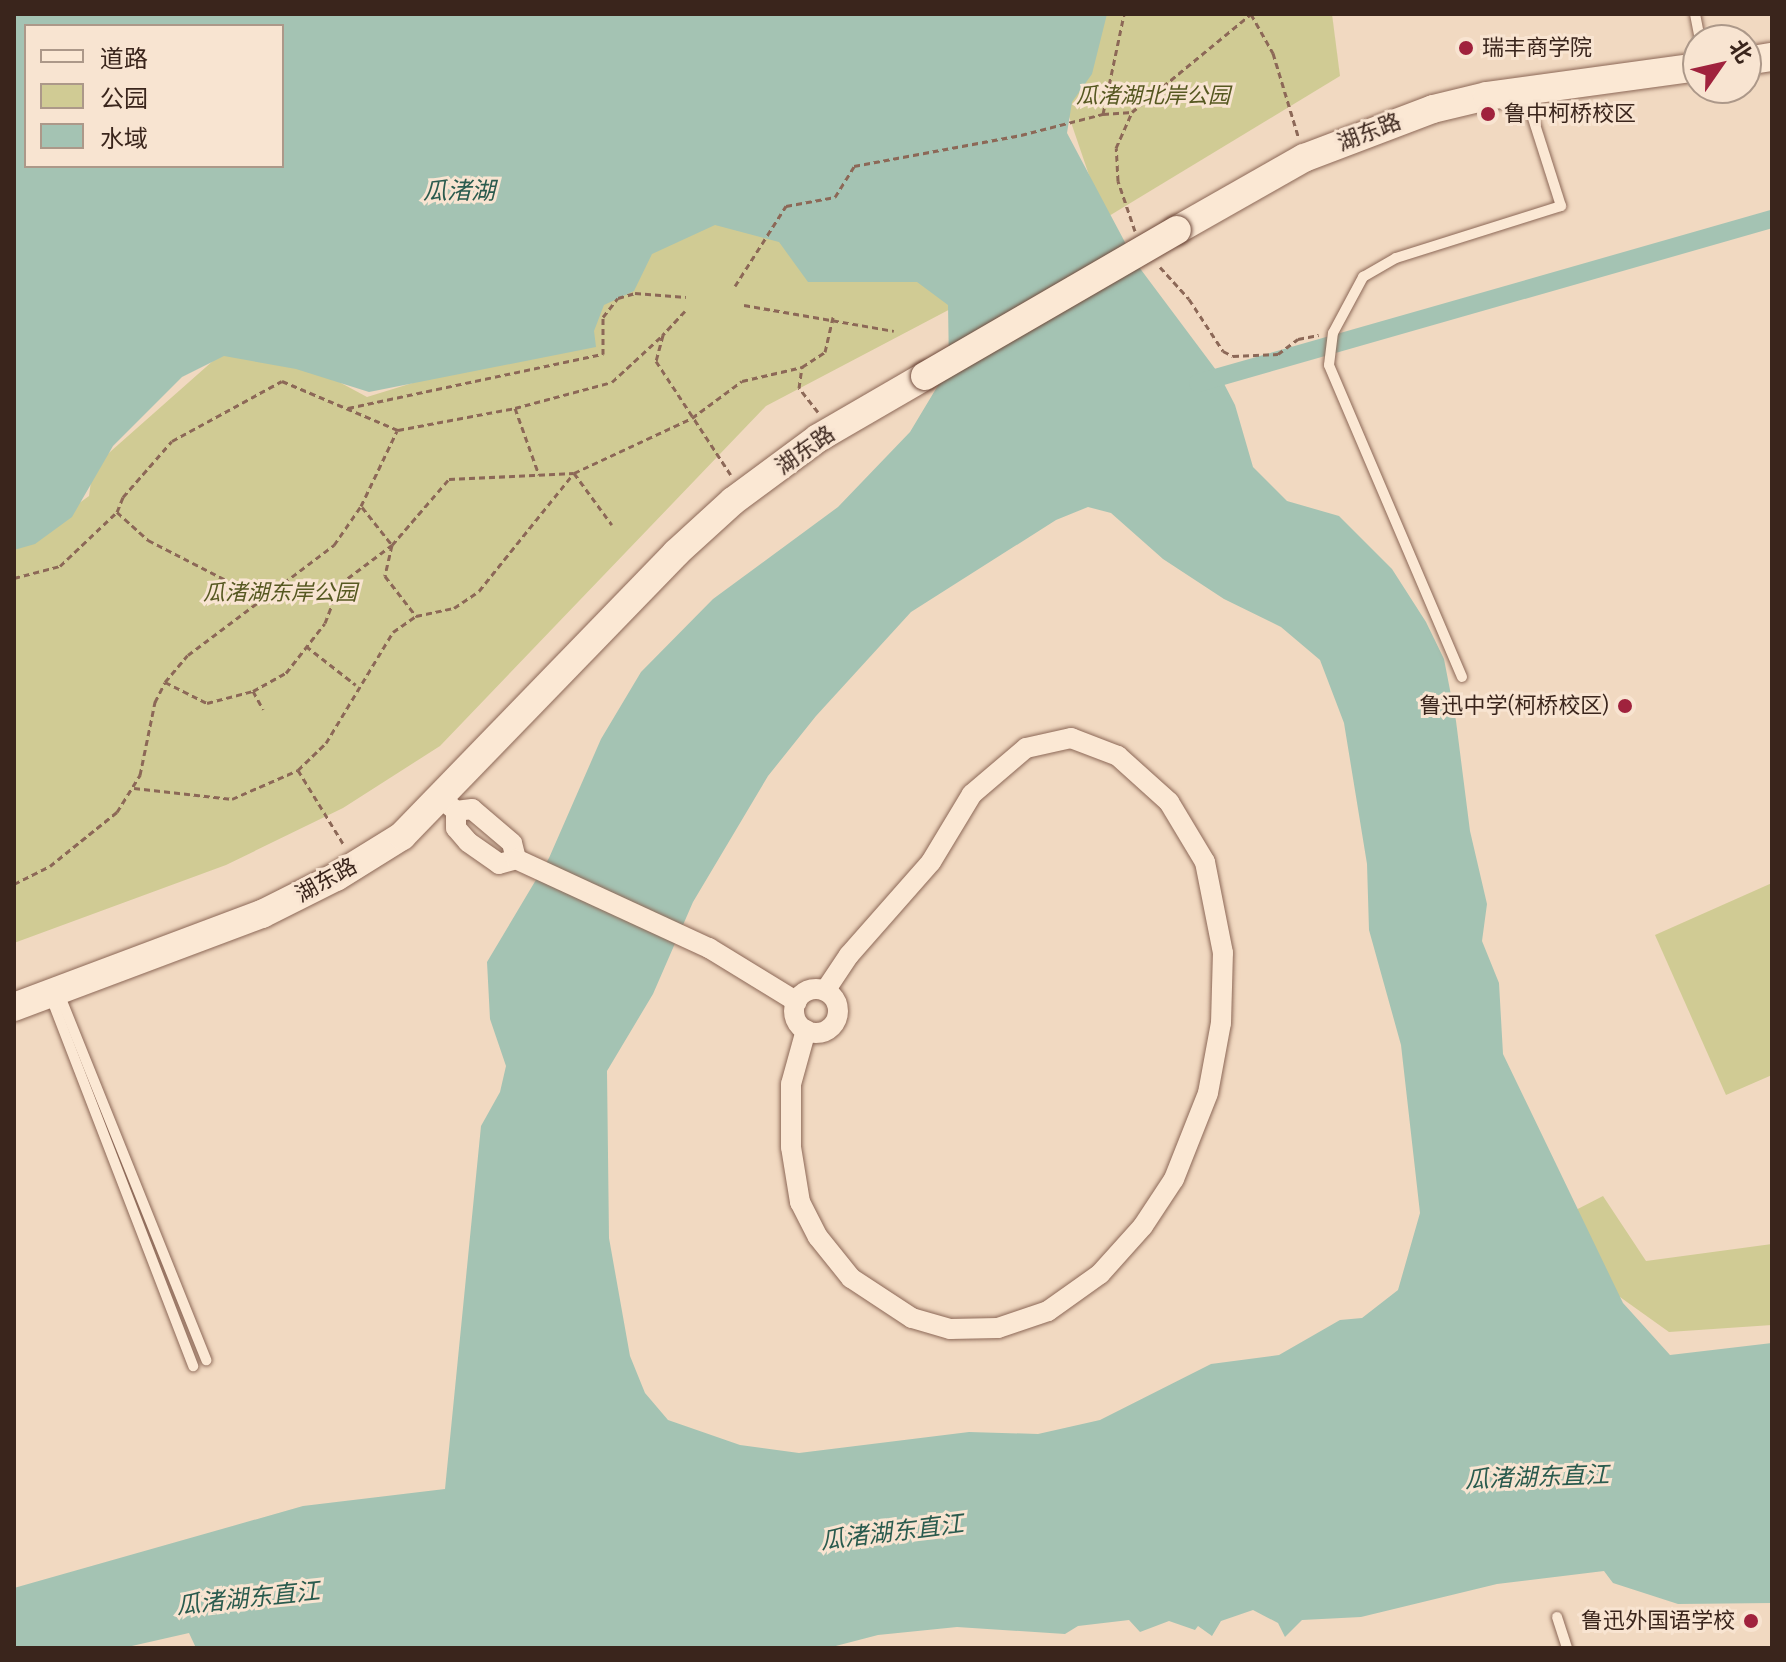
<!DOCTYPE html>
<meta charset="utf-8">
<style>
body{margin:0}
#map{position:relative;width:1786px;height:1662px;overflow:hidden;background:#f1d9c1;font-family:Bitter,"Noto Sans SC",serif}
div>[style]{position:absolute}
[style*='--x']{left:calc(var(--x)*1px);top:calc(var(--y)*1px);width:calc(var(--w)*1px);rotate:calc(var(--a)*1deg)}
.green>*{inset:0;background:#d0cb94}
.water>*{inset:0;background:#a4c3b3}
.canal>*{height:18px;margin:-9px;padding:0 9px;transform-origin:9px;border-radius:9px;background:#a4c3b3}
.path>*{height:3px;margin-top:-1.5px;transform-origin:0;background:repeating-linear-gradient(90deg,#8c6857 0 6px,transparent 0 10px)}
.roads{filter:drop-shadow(0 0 2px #8c6857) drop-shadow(0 0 2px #8c6857)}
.lane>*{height:10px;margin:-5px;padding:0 5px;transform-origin:5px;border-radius:5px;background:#fbe8d4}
.street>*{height:20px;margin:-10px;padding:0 10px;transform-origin:10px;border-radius:10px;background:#fbe8d4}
.street>.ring{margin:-10px;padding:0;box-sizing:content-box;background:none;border:20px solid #fbe8d4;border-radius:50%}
.secondary>*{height:28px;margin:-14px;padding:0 14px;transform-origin:14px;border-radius:14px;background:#fbe8d4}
.bridges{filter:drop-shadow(0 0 2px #6e493a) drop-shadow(0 0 2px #6e493a)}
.secondary-bridge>*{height:28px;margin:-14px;padding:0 14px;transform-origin:14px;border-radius:14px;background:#fbe8d4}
.dots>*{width:22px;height:22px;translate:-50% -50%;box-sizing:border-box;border:4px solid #f8e4d1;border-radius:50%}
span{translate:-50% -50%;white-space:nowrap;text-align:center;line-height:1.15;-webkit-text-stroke:6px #f8e4d1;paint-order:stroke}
.poi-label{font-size:22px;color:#3a251c}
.left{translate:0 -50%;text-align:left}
.right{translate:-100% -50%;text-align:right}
.park-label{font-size:22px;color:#565821;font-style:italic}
.street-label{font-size:22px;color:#3a251c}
.water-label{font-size:24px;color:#2a5b4e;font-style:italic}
.frame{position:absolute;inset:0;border:16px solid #3a251c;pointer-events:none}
.legend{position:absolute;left:24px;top:24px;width:260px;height:144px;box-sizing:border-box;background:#f8e4d1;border:2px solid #ac9889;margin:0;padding:10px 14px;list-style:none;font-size:24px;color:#3a251c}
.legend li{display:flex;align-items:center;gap:16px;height:40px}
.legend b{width:40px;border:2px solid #ac9889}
.north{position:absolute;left:1682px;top:24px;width:80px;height:80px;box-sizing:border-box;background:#f8e4d1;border:2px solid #ac9889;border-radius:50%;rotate:56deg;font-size:22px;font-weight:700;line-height:32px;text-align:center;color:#3a251c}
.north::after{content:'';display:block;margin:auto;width:28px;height:36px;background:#a0223d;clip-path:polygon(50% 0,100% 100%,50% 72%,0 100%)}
</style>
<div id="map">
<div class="green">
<i style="clip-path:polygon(1104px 14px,1332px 14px,1340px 76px,1104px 219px,1061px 93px)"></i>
<i style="clip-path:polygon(713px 207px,923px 266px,958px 305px,766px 406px,440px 746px,343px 808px,226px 865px,14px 943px,14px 538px,42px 530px,89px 496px,93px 467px,232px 344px,265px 342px,367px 397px,588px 329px,592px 292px)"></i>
<i style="clip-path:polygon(1772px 883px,1772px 1075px,1726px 1095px,1655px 935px)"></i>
<i style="clip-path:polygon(1603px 1196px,1646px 1261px,1772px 1244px,1772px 1325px,1669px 1332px,1613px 1292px,1568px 1214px)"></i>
</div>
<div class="water">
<i style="clip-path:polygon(evenodd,14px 14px,1107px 14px,1092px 74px,1072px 102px,1067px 133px,1136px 263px,1219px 374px,1235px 405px,1253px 467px,1287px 501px,1339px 516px,1392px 569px,1426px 622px,1444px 659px,1456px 721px,1470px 831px,1487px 904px,1482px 941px,1499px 983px,1503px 1054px,1623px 1303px,1670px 1355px,1772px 1343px,1772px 1603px,1678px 1604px,1613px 1583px,1604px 1571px,1497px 1584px,1361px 1617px,1302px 1620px,1285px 1637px,1278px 1623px,1253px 1610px,1221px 1621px,1212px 1636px,1198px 1626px,1195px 1630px,1169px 1621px,1140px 1632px,1129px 1620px,1078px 1626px,1065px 1634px,957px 1627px,878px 1635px,828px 1648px,196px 1648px,189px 1633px,123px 1648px,14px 1648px,14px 1588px,303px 1506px,445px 1489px,481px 1126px,500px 1092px,506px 1066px,490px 1019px,487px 962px,549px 858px,601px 739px,641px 672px,713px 599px,838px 507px,910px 432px,949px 367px,948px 305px,917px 282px,808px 282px,779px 242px,715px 225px,652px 254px,634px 291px,604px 305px,594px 331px,596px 347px,369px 392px,296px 369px,224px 356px,182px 377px,113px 446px,72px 517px,35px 544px,14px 550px,14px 14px,26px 26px,282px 26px,282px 166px,26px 166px,26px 26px,14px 14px,1088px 507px,1111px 513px,1163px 559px,1224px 599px,1281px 627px,1320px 660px,1344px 723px,1367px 864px,1369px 930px,1401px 1045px,1420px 1213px,1398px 1290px,1362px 1318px,1340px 1320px,1279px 1355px,1211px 1364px,1100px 1420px,1038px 1434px,969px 1432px,799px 1453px,740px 1445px,668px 1420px,645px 1393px,630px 1356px,609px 1238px,607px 1071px,653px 994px,693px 902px,768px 776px,816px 716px,911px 612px,1056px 520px,1088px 507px)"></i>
</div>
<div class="canal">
<i style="--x:1198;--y:383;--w:597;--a:-15.95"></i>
</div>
<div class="path">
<i style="--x:1251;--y:14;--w:45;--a:60.6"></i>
<i style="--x:1273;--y:53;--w:87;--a:73.2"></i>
<i style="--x:1103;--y:114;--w:102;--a:-78.1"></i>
<i style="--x:1135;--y:231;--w:53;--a:-108.8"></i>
<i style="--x:1118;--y:181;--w:33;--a:-93"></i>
<i style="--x:1116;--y:148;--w:39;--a:-66"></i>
<i style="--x:1132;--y:112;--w:154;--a:-39.5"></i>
<i style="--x:1160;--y:267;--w:43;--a:47.8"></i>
<i style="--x:1189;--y:299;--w:62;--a:56.8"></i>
<i style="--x:1223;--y:351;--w:11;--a:27"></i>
<i style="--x:1233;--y:356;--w:45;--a:-2.5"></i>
<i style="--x:1278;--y:354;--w:25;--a:-37"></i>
<i style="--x:1298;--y:339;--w:21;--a:-11"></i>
<i style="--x:735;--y:286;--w:95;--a:-57.5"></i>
<i style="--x:786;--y:206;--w:50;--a:-10.4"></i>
<i style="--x:835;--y:197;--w:36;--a:-58"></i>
<i style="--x:854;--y:166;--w:170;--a:-10.5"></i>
<i style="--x:1021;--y:135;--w:85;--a:-14.4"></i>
<i style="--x:1103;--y:114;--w:29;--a:-4"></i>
<i style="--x:744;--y:305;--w:152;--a:9.8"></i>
<i style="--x:685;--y:311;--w:33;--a:133"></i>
<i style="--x:663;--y:335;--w:27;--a:105"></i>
<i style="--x:656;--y:361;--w:136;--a:56.7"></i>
<i style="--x:348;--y:408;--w:261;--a:-12"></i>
<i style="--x:603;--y:354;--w:37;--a:-90"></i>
<i style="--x:603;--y:317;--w:24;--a:-52"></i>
<i style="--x:618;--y:298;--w:18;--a:-16"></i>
<i style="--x:635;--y:293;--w:51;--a:4.5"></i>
<i style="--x:515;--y:408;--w:71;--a:70.3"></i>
<i style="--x:818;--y:412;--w:31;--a:-128"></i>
<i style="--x:799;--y:388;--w:21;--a:-82"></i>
<i style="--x:802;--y:367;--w:27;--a:-33"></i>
<i style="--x:825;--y:352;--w:36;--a:-77"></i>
<i style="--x:362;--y:507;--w:48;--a:51.7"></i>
<i style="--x:117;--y:512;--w:42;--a:42.1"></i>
<i style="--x:148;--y:540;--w:129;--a:27.2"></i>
<i style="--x:392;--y:545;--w:32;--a:103"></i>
<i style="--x:385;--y:576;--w:51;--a:52.2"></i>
<i style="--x:14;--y:578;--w:48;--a:-14.6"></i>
<i style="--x:60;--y:566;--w:79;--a:-43.5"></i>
<i style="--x:117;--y:512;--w:16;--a:-68"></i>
<i style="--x:123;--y:497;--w:74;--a:-48.8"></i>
<i style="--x:172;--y:441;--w:125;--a:-28.6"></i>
<i style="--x:282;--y:381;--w:126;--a:22.9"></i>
<i style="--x:398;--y:430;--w:119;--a:-10.6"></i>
<i style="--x:515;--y:408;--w:100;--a:-15"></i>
<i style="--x:612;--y:382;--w:69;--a:-42.7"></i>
<i style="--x:306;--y:646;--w:63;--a:38"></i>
<i style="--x:165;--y:682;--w:47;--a:26.6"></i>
<i style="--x:207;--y:703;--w:48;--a:-14.6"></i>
<i style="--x:253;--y:691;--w:38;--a:-29"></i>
<i style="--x:286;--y:673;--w:63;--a:-52"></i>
<i style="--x:325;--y:623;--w:42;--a:-69"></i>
<i style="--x:340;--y:584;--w:65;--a:-36.9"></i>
<i style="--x:392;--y:545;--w:87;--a:-49.2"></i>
<i style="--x:449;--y:479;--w:125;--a:-2.7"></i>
<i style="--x:574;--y:473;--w:130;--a:-25"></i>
<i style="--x:692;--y:418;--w:62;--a:-36.5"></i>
<i style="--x:742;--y:381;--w:62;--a:-13.1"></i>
<i style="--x:253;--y:691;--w:21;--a:61"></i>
<i style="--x:298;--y:770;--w:88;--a:58.5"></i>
<i style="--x:134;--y:788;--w:99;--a:6.4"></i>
<i style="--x:232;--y:799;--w:72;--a:-23.7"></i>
<i style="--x:298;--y:770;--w:39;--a:-44"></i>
<i style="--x:326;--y:743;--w:130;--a:-58.9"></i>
<i style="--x:393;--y:632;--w:28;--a:-35"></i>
<i style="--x:416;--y:616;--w:39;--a:-12"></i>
<i style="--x:454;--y:608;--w:30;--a:-34"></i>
<i style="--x:479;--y:591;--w:151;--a:-51.2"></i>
<i style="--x:574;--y:473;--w:64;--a:53.8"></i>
<i style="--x:14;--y:884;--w:40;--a:-26.6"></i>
<i style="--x:50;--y:866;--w:86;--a:-38.9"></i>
<i style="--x:117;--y:812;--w:44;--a:-58.1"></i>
<i style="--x:140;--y:775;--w:75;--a:-78.4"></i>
<i style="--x:155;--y:702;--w:22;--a:-63"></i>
<i style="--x:165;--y:682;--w:35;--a:-50"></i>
<i style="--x:188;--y:655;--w:183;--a:-37"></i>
<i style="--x:334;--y:545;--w:47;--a:-55.3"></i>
<i style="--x:361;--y:506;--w:83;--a:-64.4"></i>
</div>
<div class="roads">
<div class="lane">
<i style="--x:1695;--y:14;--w:26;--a:79"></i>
<i style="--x:1462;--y:677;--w:339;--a:-113.1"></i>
<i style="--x:1329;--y:365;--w:32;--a:-83"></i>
<i style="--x:1333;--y:333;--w:64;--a:-61.8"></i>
<i style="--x:1363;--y:277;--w:38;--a:-30"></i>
<i style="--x:1396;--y:258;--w:173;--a:-17.5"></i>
<i style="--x:1561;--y:206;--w:119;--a:-107.7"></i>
<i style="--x:58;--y:991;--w:398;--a:68.1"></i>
<i style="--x:50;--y:995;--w:398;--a:68.9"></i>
<i style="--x:1557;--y:1617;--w:33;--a:72"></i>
</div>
<div class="street">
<i style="--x:442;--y:799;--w:18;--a:41"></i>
<i style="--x:456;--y:811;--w:17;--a:90"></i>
<i style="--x:456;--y:828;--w:18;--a:49"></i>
<i style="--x:468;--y:842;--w:38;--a:35"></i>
<i style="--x:499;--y:864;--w:18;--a:-16"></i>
<i style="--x:516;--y:859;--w:16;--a:-104"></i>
<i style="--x:512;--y:843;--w:52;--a:-139.6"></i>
<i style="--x:472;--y:809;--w:16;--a:173"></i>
<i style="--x:516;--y:859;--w:213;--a:24.8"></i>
<i style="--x:709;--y:948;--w:103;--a:31.5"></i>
<i class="ring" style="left:794px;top:989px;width:24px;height:24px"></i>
<i style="--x:806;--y:1030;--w:56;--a:105.5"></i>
<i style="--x:791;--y:1084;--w:63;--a:90"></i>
<i style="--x:791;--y:1147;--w:56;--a:80.7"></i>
<i style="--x:800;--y:1202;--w:39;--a:63"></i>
<i style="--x:818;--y:1237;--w:53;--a:51.2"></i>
<i style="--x:851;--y:1278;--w:73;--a:33.3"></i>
<i style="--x:912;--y:1318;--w:40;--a:16"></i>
<i style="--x:950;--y:1329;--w:48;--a:-1.2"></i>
<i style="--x:998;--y:1328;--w:53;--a:-18.8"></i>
<i style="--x:1048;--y:1311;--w:64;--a:-35.4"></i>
<i style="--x:1100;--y:1274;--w:64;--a:-48.1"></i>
<i style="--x:1143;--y:1226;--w:56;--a:-56.6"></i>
<i style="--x:1174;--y:1179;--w:92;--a:-68.4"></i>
<i style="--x:1208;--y:1093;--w:71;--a:-79.5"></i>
<i style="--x:1221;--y:1023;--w:70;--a:-88.4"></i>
<i style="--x:1223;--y:953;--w:93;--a:-101.2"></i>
<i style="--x:1205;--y:862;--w:70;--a:-121"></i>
<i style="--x:1169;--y:802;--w:69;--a:-138"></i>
<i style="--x:1118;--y:756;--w:50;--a:-159"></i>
<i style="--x:1071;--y:738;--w:46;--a:167.5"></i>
<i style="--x:1026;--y:748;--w:71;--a:139.6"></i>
<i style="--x:972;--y:794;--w:79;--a:121.1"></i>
<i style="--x:931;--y:862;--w:124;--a:131.4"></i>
<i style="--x:849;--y:955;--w:43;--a:123.7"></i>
</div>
<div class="secondary">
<i style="--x:1746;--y:61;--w:26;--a:-9"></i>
<i style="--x:1177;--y:230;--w:146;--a:-29.6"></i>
<i style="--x:1304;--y:158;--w:138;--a:-20.8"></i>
<i style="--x:1433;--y:109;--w:56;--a:-13.5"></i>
<i style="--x:1487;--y:96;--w:213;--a:-7.8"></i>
<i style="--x:14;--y:1007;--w:265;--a:-20.6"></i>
<i style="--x:262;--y:914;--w:83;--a:-26.6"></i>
<i style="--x:336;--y:877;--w:78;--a:-31.8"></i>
<i style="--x:402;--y:836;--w:394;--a:-45.9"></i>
<i style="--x:676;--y:553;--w:77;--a:-42.4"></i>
<i style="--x:733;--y:501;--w:106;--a:-36.5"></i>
<i style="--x:818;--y:438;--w:124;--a:-30.1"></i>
</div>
</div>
<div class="bridges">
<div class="secondary-bridge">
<i style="--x:925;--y:376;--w:291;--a:-30.1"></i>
</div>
</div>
<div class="dots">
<i style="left:1466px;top:48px;background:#a0223d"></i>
<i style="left:1488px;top:114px;background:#a0223d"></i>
<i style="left:1625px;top:706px;background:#a0223d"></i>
<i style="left:1751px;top:1621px;background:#a0223d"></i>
</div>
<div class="poi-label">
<span class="left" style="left:1482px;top:48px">瑞丰商学院</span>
<span class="left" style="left:1504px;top:114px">鲁中柯桥校区</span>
<span class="right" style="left:1609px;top:706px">鲁迅中学(柯桥校区)</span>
<span class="right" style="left:1735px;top:1621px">鲁迅外国语学校</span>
</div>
<div class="park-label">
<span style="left:1153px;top:96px">瓜渚湖北岸公园</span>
<span style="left:280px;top:593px">瓜渚湖东岸公园</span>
</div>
<div class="street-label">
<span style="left:1369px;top:132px;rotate:-21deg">湖东路</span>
<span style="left:805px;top:450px;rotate:-35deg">湖东路</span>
<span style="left:326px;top:880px;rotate:-29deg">湖东路</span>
</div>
<div class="water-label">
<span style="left:459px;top:192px">瓜渚湖</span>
<span style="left:1537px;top:1478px;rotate:-2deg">瓜渚湖东直江</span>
<span style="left:892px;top:1533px;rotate:-7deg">瓜渚湖东直江</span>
<span style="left:248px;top:1599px;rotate:-6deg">瓜渚湖东直江</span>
</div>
<div class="frame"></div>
<ul class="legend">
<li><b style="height:10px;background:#fbe8d4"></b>道路</li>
<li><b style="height:22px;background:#d0cb94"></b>公园</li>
<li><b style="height:22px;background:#a4c3b3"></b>水域</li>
</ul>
<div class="north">北</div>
</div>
